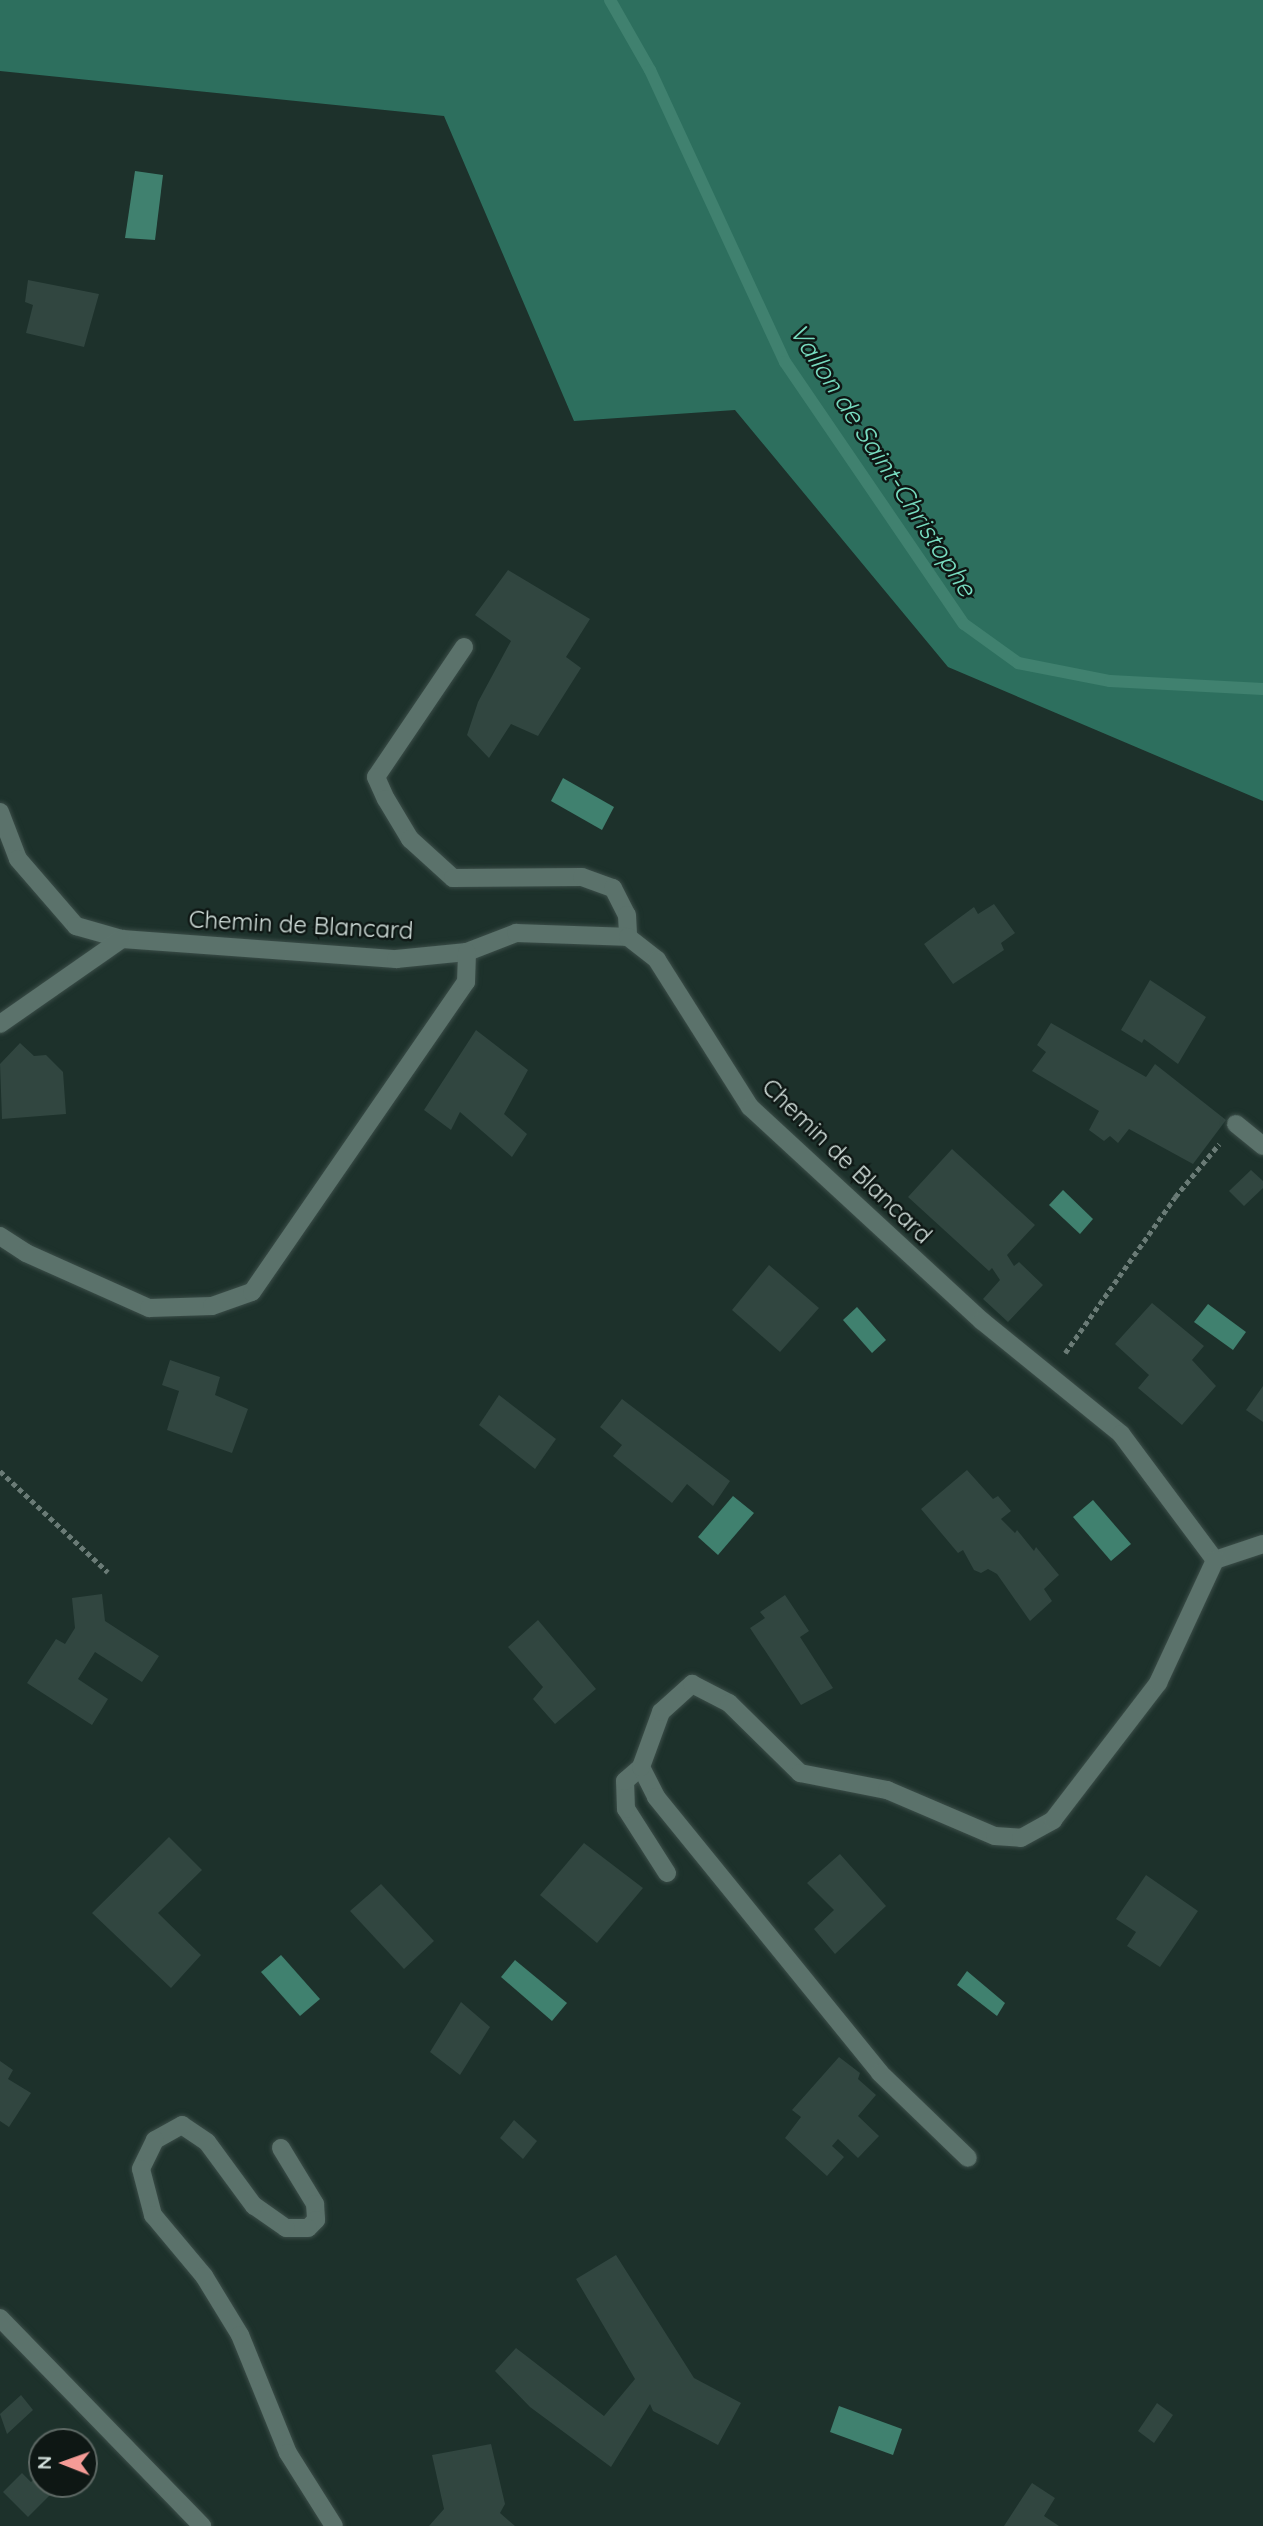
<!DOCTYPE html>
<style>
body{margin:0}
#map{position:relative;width:1263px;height:2526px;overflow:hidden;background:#1d312b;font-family:Quicksand,sans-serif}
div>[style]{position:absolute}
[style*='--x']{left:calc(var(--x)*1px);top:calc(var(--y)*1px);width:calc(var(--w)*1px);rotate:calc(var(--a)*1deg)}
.forest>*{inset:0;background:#2d6f5e}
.water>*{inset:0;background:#40816f}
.stream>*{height:12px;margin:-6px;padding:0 6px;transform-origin:6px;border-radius:6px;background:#40816f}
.building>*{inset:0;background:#314640}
.path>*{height:4.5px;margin-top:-2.25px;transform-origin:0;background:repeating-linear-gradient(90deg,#6a7b76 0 5px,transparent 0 8.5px)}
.roads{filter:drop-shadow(0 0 2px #3b4d48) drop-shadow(0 0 2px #3b4d48)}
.service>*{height:18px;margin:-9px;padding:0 9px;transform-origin:9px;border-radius:9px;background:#5b726b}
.minor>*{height:18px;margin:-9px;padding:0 9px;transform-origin:9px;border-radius:9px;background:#5b726b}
.secondary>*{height:18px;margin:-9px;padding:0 9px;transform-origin:9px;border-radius:9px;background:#5b726b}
span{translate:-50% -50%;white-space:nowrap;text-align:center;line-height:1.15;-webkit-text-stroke:5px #0e1714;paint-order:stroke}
.street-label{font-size:24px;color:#d4e1dd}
.water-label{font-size:26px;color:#78dcc0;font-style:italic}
.north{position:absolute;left:28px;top:2428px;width:70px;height:70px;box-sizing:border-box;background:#0e1714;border:2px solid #5d6864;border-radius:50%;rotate:271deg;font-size:19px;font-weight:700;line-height:28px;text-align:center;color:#d4e1dd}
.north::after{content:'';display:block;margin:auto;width:24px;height:32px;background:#f59b96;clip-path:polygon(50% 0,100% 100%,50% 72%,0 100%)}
</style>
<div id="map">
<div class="forest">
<i style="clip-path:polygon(0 0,1263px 0,1263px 801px,948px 667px,735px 410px,574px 421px,444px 116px,0 71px)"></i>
</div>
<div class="water">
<i style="clip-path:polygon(135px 171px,163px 175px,155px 240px,125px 238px)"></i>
<i style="clip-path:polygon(563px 778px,614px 807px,602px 830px,551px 801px)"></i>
<i style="clip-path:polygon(1063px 1190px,1093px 1219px,1080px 1234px,1049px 1205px)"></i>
<i style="clip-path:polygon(1208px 1304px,1246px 1332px,1233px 1350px,1194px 1322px)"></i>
<i style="clip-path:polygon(857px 1307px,886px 1340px,872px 1353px,843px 1320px)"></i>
<i style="clip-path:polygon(733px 1496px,754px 1513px,718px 1555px,698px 1537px)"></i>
<i style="clip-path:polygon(1093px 1500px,1131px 1544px,1111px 1561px,1073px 1517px)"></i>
<i style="clip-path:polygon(281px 1955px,320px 1999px,300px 2016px,261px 1972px)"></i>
<i style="clip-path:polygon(515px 1960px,567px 2003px,552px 2021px,501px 1977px)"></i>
<i style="clip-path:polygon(967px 1971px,1005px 2003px,997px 2016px,957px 1985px)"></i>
<i style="clip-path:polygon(839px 2406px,902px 2429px,893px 2455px,830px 2432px)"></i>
</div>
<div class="stream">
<i style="--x:610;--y:0;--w:81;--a:60.3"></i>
<i style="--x:650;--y:70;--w:322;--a:65.2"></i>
<i style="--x:785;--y:362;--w:317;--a:55.7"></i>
<i style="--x:964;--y:624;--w:67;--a:35.8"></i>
<i style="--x:1018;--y:663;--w:94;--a:11.1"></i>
<i style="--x:1110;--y:681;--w:153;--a:3"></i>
</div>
<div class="building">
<i style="clip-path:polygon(28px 280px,99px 294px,84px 347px,26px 333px,33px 305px,25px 302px)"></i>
<i style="clip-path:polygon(508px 570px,590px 619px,566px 657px,581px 668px,538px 736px,511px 724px,489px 758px,467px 735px,478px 702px,511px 641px,475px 615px)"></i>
<i style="clip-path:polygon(994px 904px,1015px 933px,1001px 943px,1004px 950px,953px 984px,924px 944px,974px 907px,978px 914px)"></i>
<i style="clip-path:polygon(1150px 980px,1206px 1017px,1178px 1064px,1144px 1039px,1142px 1043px,1121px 1030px)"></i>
<i style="clip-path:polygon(1051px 1023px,1146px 1077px,1155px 1064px,1226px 1120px,1193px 1164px,1129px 1129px,1118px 1143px,1110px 1136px,1104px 1141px,1089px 1130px,1099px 1111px,1032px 1071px,1046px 1052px,1037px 1045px)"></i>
<i style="clip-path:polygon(476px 1030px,528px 1070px,504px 1114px,527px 1134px,512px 1157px,460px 1112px,451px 1130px,424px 1110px)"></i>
<i style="clip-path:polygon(20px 1043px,34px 1056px,46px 1055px,63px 1072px,66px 1114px,2px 1119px,0 1064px)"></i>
<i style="clip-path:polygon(952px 1149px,1035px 1225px,1007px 1255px,1014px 1266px,1019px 1262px,1043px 1285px,1008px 1322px,983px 1299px,1000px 1280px,992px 1268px,989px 1271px,908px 1197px)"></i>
<i style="clip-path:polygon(1251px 1170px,1263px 1181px,1263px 1188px,1244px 1206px,1229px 1191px)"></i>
<i style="clip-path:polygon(769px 1265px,819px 1308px,780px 1352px,732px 1310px)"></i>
<i style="clip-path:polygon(1152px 1303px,1204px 1346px,1192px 1360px,1216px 1386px,1182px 1425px,1138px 1388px,1149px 1375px,1115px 1344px)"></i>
<i style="clip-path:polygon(170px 1360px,220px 1377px,215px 1395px,248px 1409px,232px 1453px,167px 1430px,179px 1391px,162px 1385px)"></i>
<i style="clip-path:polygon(1263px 1386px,1263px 1422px,1246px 1410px)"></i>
<i style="clip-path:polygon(499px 1395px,556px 1439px,535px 1469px,479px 1425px)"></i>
<i style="clip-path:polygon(622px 1399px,730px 1481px,713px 1506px,687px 1484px,672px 1503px,613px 1456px,622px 1445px,600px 1427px)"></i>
<i style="clip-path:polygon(967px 1470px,993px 1499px,998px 1496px,1011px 1511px,1001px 1519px,1015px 1533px,1017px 1530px,1034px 1551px,1036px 1547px,1059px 1575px,1044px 1589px,1052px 1601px,1030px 1621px,997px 1574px,988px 1569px,981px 1573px,974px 1570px,963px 1550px,958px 1553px,921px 1509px)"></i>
<i style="clip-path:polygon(102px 1594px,105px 1621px,159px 1656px,142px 1682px,95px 1652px,78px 1679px,108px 1699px,92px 1725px,27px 1683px,56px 1639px,65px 1644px,75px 1628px,72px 1598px)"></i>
<i style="clip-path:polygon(785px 1595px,809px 1631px,800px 1637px,833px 1688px,801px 1705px,750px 1628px,765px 1618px,760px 1612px)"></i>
<i style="clip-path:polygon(538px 1620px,596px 1689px,555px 1724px,533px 1699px,543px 1687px,508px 1647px)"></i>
<i style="clip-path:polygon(169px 1837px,202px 1870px,158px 1913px,201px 1955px,171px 1988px,92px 1913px)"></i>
<i style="clip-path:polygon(584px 1843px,643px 1888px,597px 1943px,540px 1895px)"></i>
<i style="clip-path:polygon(840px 1854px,886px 1906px,835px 1954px,814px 1929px,834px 1910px,807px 1883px)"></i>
<i style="clip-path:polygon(1146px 1875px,1198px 1911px,1160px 1967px,1127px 1946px,1136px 1932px,1116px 1919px)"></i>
<i style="clip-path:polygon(381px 1884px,434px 1941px,404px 1969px,350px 1911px)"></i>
<i style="clip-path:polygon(461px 2002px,490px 2027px,460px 2075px,430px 2052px)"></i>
<i style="clip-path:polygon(839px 2057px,860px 2073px,858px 2079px,876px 2095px,858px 2116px,879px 2136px,858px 2158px,838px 2139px,832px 2146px,844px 2157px,827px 2176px,785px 2138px,801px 2117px,792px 2110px)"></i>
<i style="clip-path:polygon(0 2061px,13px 2070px,8px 2079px,31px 2093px,9px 2127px,0 2121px)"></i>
<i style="clip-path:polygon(514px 2120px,537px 2141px,523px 2159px,500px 2138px)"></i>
<i style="clip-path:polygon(616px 2255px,694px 2378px,741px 2403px,718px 2445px,653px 2411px,650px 2404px,611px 2467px,530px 2407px,495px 2371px,516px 2348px,604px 2416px,635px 2379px,576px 2279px)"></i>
<i style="clip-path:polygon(21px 2395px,33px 2410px,7px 2434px,0 2414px)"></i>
<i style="clip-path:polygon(1157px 2403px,1173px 2415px,1154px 2443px,1138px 2431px)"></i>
<i style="clip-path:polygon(491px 2444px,505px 2504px,500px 2513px,515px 2526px,429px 2526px,444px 2509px,432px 2455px)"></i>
<i style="clip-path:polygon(42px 2471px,42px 2484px,58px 2487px,28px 2517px,3px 2492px,22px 2473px,31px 2482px)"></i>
<i style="clip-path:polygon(1032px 2483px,1055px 2498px,1044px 2516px,1059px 2526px,1004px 2526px)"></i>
</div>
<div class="path">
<i style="--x:1065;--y:1353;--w:191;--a:-54.8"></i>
<i style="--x:1175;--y:1197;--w:69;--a:-50.3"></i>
<i style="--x:0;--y:1471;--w:148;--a:43.1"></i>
</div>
<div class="roads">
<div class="service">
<i style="--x:464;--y:647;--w:157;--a:124.1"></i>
<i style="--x:376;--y:777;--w:24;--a:66"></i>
<i style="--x:386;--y:799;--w:47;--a:59"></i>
<i style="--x:410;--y:839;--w:58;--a:42.2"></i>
<i style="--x:453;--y:878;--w:129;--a:-0.4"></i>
<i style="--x:582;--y:877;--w:33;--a:20"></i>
<i style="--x:613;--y:888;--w:30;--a:63"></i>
<i style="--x:627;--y:915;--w:22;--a:87"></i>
<i style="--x:667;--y:1873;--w:76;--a:-122.6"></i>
<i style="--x:626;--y:1809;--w:28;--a:-92"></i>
<i style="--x:625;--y:1781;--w:21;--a:-41"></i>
<i style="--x:641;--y:1767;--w:34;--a:63"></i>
<i style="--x:656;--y:1797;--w:355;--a:50.9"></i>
<i style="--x:880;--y:2073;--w:122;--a:44"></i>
<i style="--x:281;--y:2148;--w:66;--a:58.7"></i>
<i style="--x:315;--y:2204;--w:16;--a:86"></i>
<i style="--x:316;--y:2220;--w:11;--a:135"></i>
<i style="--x:308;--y:2228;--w:22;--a:180"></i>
<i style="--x:286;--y:2228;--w:39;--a:-145"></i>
<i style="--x:254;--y:2206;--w:79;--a:-126.3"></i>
<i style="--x:207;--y:2142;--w:30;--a:-146"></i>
<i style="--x:182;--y:2125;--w:31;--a:151"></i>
<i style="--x:155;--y:2140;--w:32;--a:116"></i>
<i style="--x:141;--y:2169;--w:48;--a:75.4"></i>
<i style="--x:153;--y:2215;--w:80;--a:50.1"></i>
<i style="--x:204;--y:2276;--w:69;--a:58.6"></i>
<i style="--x:240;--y:2335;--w:127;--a:67.9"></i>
<i style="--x:288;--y:2453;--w:86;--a:57.8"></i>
</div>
<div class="minor">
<i style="--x:0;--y:812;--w:50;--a:69"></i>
<i style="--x:18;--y:859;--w:89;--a:49.1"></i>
<i style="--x:76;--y:926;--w:48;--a:15.8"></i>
<i style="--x:122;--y:939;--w:275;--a:4.2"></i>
<i style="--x:396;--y:959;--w:71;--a:-5.6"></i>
<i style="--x:467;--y:952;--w:53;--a:-21.2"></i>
<i style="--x:516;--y:933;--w:112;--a:2"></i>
<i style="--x:628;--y:937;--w:37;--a:38"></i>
<i style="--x:657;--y:960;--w:174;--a:57.7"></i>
<i style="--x:750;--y:1107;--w:316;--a:42.7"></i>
<i style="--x:982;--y:1321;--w:179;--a:39.1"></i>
<i style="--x:1121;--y:1434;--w:157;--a:53.3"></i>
<i style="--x:1215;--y:1560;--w:51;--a:-18.4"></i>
<i style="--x:0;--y:1024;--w:149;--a:-34.9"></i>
<i style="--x:1236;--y:1124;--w:35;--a:39"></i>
<i style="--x:0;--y:1236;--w:31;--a:33"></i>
<i style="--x:26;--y:1253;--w:135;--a:24.1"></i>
<i style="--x:149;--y:1308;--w:63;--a:-1.8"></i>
<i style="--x:212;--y:1306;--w:42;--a:-19.3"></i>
<i style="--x:252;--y:1292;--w:377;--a:-55.4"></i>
<i style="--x:466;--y:982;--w:30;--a:-88"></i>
<i style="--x:641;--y:1767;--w:59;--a:-70"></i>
<i style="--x:661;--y:1712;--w:42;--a:-42.1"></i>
<i style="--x:692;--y:1684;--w:42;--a:27.2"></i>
<i style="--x:729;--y:1703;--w:100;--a:44.6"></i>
<i style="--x:800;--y:1773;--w:89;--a:11.1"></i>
<i style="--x:887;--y:1790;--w:117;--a:23.1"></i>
<i style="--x:995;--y:1836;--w:26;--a:4"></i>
<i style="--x:1021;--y:1838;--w:37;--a:-29"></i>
<i style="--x:1053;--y:1820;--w:173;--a:-52.5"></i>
<i style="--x:1158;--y:1683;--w:136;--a:-65.1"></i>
</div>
<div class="secondary">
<i style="--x:0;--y:2318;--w:290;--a:45.8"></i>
</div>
</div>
<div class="street-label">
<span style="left:301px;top:925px;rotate:3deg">Chemin de Blancard</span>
<span style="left:847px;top:1161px;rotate:44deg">Chemin de Blancard</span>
</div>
<div class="water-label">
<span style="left:883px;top:460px;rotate:57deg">Vallon de Saint-Christophe</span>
</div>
<div class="north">N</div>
</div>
